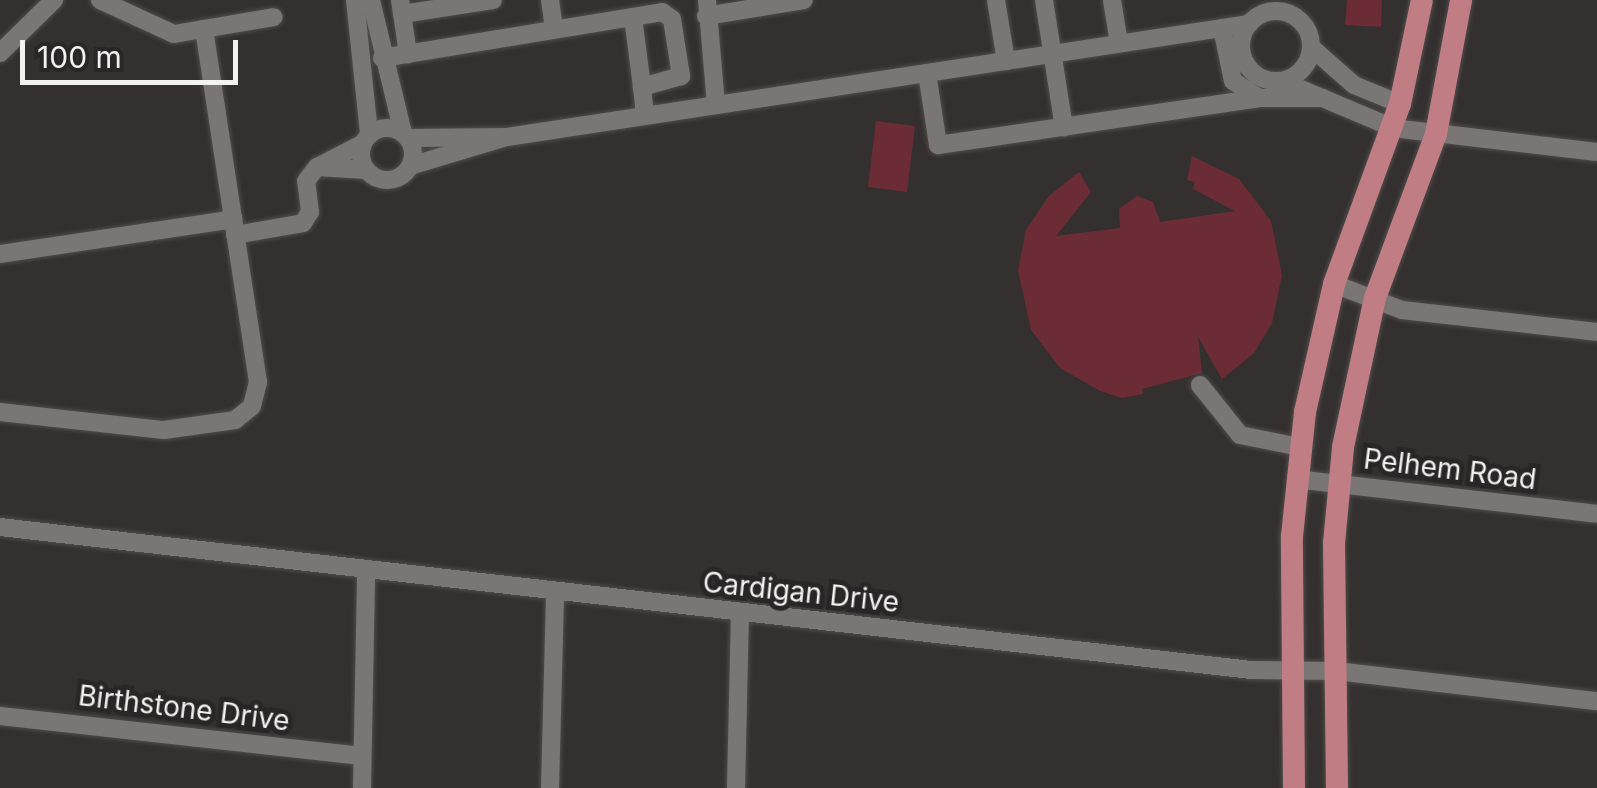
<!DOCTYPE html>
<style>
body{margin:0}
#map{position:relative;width:1597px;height:788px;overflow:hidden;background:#343030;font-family:Inter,sans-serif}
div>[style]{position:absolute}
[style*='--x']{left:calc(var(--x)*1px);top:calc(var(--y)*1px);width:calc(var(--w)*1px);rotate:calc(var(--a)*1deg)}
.building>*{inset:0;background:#6c2c35}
.roads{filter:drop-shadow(0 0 2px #504c4c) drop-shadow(0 0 2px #504c4c)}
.minor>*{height:18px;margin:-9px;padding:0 9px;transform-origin:9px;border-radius:9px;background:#7b7676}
.minor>.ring{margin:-9px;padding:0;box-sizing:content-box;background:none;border:18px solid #7b7676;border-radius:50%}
.major>*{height:22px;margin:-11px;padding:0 11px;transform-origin:11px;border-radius:11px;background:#c17d84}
span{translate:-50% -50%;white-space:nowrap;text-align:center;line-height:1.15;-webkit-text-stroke:10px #2a2627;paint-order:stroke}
.street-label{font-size:28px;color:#f4f1f1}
.scale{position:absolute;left:20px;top:40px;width:218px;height:45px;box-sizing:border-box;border:5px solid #f4f1f1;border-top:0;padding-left:12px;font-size:30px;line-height:35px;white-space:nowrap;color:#f4f1f1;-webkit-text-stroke:8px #2a2627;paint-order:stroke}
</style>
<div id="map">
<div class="building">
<i style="clip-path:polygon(1347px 0,1382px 0,1381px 27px,1345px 25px)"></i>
<i style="clip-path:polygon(876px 121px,915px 126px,907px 192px,868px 187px)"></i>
<i style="clip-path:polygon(1192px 156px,1239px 179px,1271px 221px,1282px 275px,1272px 323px,1254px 353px,1222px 379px,1198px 337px,1202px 373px,1142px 389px,1143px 394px,1122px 398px,1100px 391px,1060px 368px,1031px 330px,1018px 270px,1026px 230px,1049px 196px,1079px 172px,1091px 192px,1056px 236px,1120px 228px,1119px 209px,1137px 196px,1153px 202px,1160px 222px,1235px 211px,1193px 189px,1195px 182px,1187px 180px)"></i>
</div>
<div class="roads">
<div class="minor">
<i style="--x:100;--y:0;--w:81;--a:24.7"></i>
<i style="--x:174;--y:34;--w:101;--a:-9.6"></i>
<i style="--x:355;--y:0;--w:135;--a:84"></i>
<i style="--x:371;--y:0;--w:137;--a:76.5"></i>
<i style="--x:400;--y:0;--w:55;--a:81.6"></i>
<i style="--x:550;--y:0;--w:30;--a:82"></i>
<i style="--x:707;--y:0;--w:105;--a:85.1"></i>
<i style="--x:996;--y:0;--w:62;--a:80.7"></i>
<i style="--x:1044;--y:0;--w:129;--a:81.1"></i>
<i style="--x:1112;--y:0;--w:44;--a:80.8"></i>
<i class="ring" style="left:1241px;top:11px;width:52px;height:52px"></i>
<i style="--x:402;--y:14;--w:92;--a:-8.7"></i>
<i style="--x:706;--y:16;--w:99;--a:-9.3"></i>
<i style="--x:633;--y:17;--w:71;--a:82.7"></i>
<i style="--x:1222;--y:28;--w:54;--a:78.3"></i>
<i style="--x:1233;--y:81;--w:31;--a:33"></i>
<i style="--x:1312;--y:48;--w:56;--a:41.4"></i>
<i style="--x:1354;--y:85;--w:50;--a:22.4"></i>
<i style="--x:0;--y:53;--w:76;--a:-44.5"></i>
<i style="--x:382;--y:58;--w:284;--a:-9.3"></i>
<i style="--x:662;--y:12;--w:12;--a:35"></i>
<i style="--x:672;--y:19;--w:58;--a:81"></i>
<i style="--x:681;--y:76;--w:41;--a:164.2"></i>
<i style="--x:642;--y:87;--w:29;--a:84"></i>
<i style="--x:927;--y:73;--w:73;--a:81.3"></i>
<i style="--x:938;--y:145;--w:324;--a:-8.3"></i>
<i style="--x:1259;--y:98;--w:64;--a:0"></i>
<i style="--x:1282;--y:81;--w:121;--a:22.9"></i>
<i style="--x:1393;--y:128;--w:205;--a:6.7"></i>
<i class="ring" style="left:361px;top:128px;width:34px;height:34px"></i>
<i style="--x:507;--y:137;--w:751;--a:-8.66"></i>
<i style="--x:408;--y:138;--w:99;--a:-0.6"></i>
<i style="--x:507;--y:137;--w:101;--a:163.4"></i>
<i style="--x:362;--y:144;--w:51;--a:152.9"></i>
<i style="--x:317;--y:167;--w:49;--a:3.5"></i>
<i style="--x:235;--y:235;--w:69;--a:-10"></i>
<i style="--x:303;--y:223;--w:13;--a:-58"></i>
<i style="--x:310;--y:212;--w:31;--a:-97"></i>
<i style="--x:306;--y:181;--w:18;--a:-52"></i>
<i style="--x:0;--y:254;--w:236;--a:-8.5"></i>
<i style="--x:1334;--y:284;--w:73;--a:20.9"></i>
<i style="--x:1402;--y:310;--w:196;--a:6.4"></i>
<i style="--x:1200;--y:385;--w:64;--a:51.3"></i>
<i style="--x:1240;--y:435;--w:61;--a:11.3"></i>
<i style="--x:0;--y:412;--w:165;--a:6.3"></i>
<i style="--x:164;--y:430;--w:72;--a:-8"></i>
<i style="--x:235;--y:420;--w:22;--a:-39"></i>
<i style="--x:252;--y:406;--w:25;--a:-76"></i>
<i style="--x:258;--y:382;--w:357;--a:-98.7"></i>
<i style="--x:1296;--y:479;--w:303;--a:6.6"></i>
<i style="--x:0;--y:527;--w:1259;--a:6.52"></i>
<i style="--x:1251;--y:670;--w:85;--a:0.7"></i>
<i style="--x:1336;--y:671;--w:263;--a:6.6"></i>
<i style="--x:0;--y:716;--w:364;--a:6.3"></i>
<i style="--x:362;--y:788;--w:217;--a:-88.9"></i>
<i style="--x:550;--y:788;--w:195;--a:-88.5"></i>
<i style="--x:736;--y:788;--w:175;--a:-88.7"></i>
</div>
<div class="major">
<i style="--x:1294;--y:788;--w:252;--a:-90.5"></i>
<i style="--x:1292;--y:536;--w:125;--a:-84"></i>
<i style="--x:1305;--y:412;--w:131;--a:-77.2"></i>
<i style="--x:1334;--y:284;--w:192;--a:-69.9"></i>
<i style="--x:1400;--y:104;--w:106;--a:-78.1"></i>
<i style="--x:1337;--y:788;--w:245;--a:-90.7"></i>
<i style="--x:1334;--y:543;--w:96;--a:-84.6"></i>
<i style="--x:1343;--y:447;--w:152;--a:-77.9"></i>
<i style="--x:1375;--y:298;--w:175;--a:-69.6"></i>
<i style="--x:1436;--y:134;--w:136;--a:-79.4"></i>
</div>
</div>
<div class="street-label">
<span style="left:1450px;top:469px;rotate:7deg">Pelhem Road</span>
<span style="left:801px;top:592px;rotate:6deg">Cardigan Drive</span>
<span style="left:184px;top:708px;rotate:7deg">Birthstone Drive</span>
</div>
<div class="scale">100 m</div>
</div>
